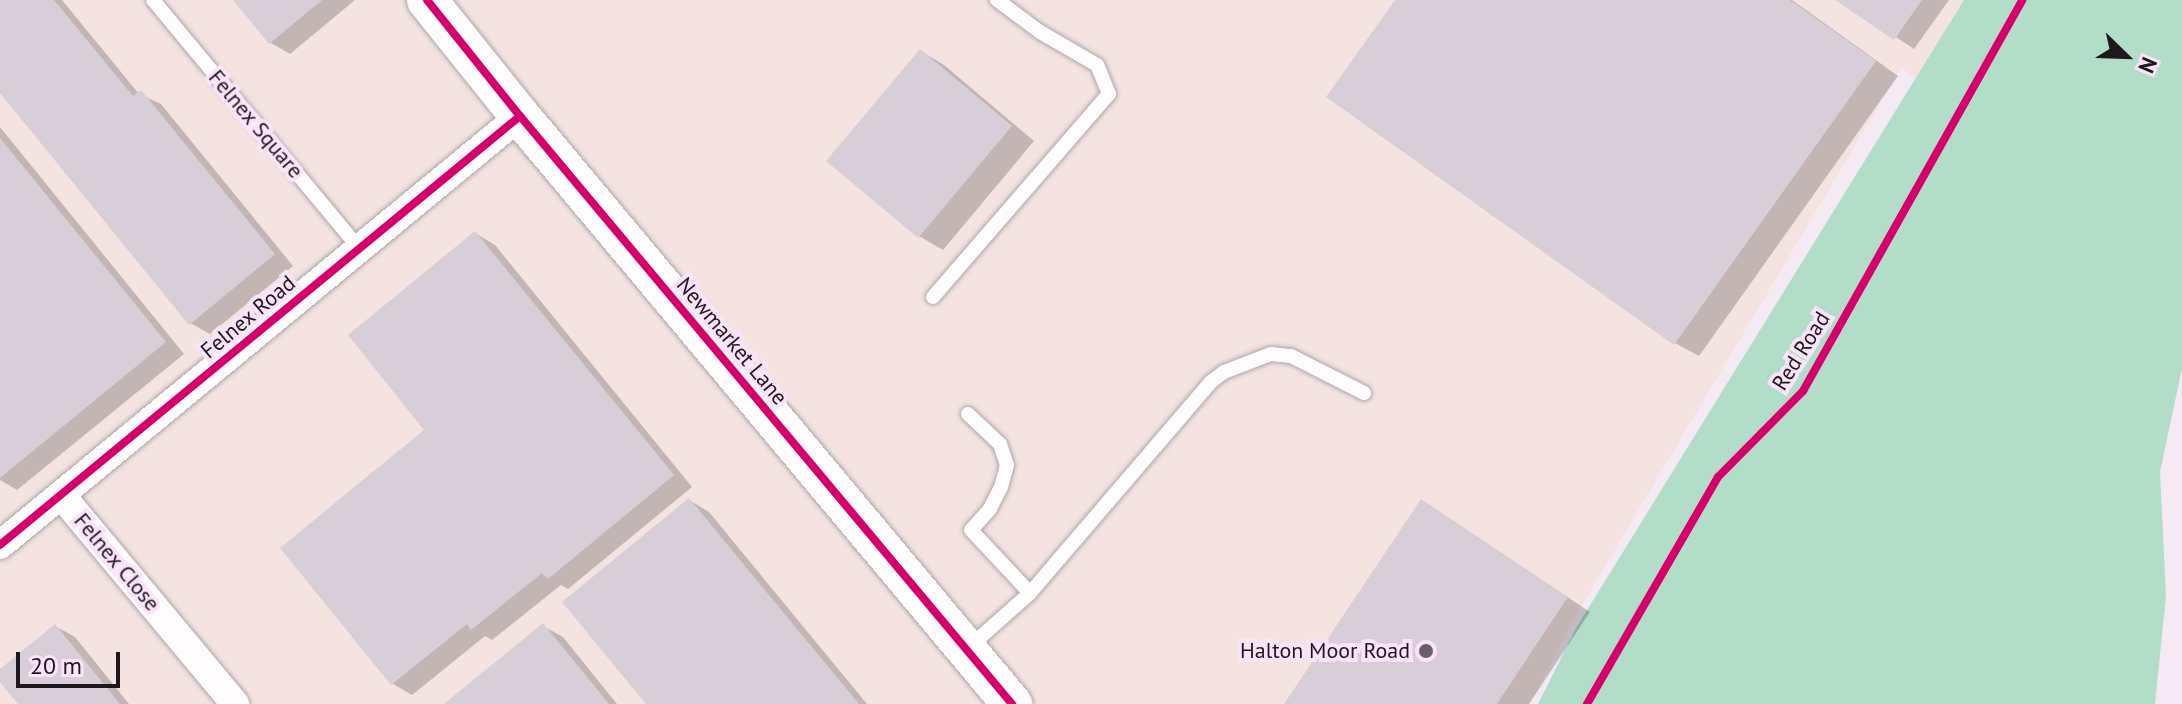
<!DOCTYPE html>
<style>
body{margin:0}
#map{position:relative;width:2182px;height:704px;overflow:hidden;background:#f5e9f4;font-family:"PT Sans",sans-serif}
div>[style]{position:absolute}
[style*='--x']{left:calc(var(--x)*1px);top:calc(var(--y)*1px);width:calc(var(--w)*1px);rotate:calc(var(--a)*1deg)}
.industrial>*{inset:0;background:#f4e3e0}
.green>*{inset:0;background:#b1ddc9}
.shadow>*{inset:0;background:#0003}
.building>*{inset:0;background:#d8ced7}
.roads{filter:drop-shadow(0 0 2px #afa5ae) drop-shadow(0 0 2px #afa5ae)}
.lane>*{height:14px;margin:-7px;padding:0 7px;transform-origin:7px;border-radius:7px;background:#fefcfd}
.street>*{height:28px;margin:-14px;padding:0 14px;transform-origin:14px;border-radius:14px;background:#fefcfd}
.secondary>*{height:40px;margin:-20px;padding:0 20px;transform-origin:20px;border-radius:20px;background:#fefcfd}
.cycleway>*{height:8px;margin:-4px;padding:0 4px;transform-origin:4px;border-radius:4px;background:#d6006c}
.dots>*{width:22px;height:22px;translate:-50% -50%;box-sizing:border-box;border:4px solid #fbe3f9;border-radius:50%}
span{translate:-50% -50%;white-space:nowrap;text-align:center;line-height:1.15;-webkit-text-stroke:8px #fbe3f9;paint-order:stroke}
.street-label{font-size:22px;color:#1f171e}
.poi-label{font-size:22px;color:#1f171e}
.right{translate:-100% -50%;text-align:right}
.north{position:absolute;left:2086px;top:16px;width:80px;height:80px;-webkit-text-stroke:6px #fbe3f9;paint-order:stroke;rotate:113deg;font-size:22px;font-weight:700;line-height:32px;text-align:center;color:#1f171e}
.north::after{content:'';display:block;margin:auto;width:28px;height:36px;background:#1f171e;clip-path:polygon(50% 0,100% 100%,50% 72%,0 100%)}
.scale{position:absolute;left:16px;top:652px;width:104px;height:36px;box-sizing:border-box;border:4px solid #1f171e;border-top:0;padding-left:10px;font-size:24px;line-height:28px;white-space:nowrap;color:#1f171e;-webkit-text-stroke:6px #fbe3f9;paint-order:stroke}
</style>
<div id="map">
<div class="industrial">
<i style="clip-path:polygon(0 0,1982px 0,1928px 88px,1901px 68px,1576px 615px,1530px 704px,0 704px)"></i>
</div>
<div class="green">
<i style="clip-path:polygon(1964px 0,2182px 0,2182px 368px,2160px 472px,2166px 596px,2155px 704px,1538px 704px,1576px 628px)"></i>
</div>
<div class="shadow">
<i style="clip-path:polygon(0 0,62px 0,139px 94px,161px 104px,293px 266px,210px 334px,190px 323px,0 90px)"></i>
<i style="clip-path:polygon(235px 0,355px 0,290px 54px,271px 43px)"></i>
<i style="clip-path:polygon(1397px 0,1792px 0,1898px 76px,1699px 356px,1675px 343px)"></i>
<i style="clip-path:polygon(1839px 0,1949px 0,1914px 49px)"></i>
<i style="clip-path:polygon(921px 51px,944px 65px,1034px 141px,943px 250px,919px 236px)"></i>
<i style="clip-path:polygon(0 127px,184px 354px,17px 490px,0 480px)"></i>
<i style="clip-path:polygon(475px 233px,495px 245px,692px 487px,568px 589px,561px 585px,492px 640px,485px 636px,412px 695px,393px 684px,283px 548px,427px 430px)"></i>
<i style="clip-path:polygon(689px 500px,709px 512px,867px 704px,648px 704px)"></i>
<i style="clip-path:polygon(1445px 516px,1590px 612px,1529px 704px,1287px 704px)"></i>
<i style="clip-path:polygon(55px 626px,75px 637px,129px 704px,21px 704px,0 678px,0 672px)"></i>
<i style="clip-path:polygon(543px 626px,563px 637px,617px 704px,448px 704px)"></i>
</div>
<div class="building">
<i style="clip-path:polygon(0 0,54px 0,133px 96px,141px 90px,275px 254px,189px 325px,0 93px)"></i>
<i style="clip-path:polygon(233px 0,322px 0,269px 44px)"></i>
<i style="clip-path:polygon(1395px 0,1790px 0,1876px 61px,1674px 345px,1326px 97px)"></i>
<i style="clip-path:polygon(1835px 0,1922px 0,1894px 40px)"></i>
<i style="clip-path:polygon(920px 49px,1012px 126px,918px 238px,826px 161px)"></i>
<i style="clip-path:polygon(0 138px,166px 342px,0 478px)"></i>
<i style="clip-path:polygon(475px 231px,674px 475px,548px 579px,542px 573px,471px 630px,467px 624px,391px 685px,280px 548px,424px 430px,348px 335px)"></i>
<i style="clip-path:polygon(689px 498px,859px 704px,646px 704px,562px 602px)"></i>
<i style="clip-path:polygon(1421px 499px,1568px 597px,1497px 704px,1284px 704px)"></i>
<i style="clip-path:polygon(543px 623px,609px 704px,444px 704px)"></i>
<i style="clip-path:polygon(55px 624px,120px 704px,18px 704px,0 682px,0 669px)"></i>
</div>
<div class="roads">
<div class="lane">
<i style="--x:153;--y:0;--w:322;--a:50.3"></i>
<i style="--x:933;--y:297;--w:269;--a:-49.1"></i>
<i style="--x:1109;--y:94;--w:31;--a:-112"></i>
<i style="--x:1097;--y:65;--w:66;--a:-149.9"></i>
<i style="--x:1040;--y:32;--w:54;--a:-143.3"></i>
<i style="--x:968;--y:414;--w:44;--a:43.2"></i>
<i style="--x:1000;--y:444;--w:22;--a:72"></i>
<i style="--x:1007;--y:465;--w:23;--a:105"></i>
<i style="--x:1001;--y:487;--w:25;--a:117"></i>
<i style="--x:990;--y:509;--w:28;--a:132"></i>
<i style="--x:971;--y:530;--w:86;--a:46.9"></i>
<i style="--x:967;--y:649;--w:84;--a:-41.6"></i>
<i style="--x:1030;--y:593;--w:279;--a:-49.4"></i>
<i style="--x:1212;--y:381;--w:15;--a:-37"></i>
<i style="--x:1224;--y:372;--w:50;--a:-21"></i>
<i style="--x:1271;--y:354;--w:20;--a:6"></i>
<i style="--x:1291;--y:356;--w:82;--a:26.9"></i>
</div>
<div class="street">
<i style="--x:61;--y:495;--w:272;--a:50.2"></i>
<i style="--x:0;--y:545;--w:674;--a:-39.52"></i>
</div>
<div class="secondary">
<i style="--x:427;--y:0;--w:149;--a:51.3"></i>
<i style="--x:520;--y:116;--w:767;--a:50.08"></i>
</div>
</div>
<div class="cycleway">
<i style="--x:427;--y:0;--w:149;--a:51.3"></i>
<i style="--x:520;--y:116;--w:767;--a:50.08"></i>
<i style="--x:0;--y:545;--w:674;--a:-39.52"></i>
<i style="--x:1587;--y:704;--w:262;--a:-60"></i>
<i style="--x:1718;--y:477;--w:121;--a:-45.3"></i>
<i style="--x:1803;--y:391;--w:448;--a:-60.7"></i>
</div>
<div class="dots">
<i style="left:1426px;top:651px;background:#6a6069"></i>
</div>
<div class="street-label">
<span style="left:256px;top:124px;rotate:50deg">Felnex Square</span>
<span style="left:248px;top:317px;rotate:-40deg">Felnex Road</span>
<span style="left:732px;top:341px;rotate:50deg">Newmarket Lane</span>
<span style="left:1801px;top:351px;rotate:-58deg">Red Road</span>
<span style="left:117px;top:562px;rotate:50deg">Felnex Close</span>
</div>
<div class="poi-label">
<span class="right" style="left:1410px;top:651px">Halton Moor Road</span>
</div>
<div class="north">N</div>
<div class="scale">20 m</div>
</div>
